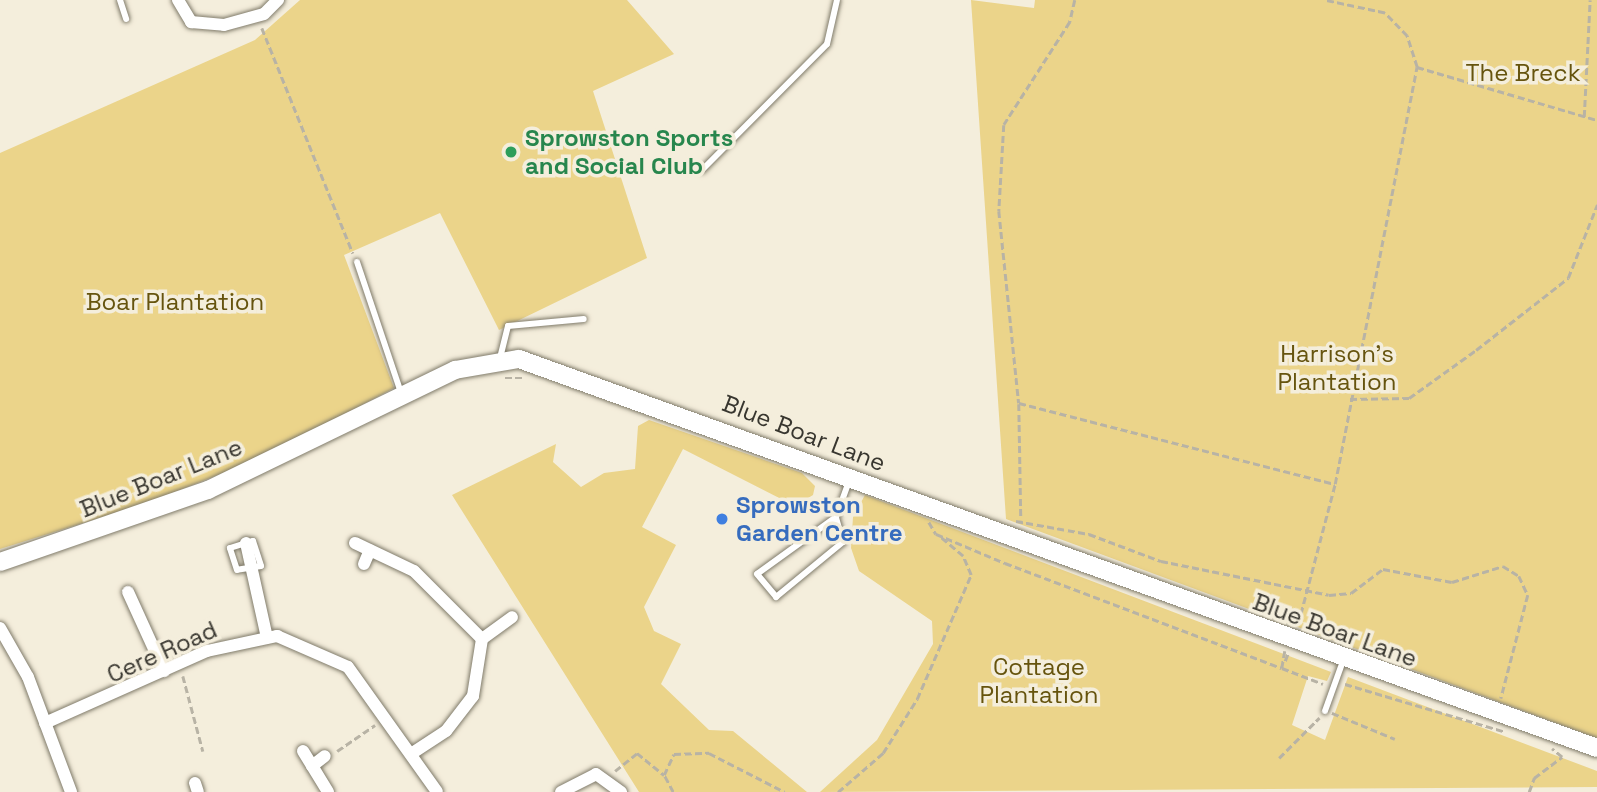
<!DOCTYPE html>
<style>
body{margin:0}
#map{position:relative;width:1597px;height:792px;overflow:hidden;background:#f4eedc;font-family:"Space Grotesk",sans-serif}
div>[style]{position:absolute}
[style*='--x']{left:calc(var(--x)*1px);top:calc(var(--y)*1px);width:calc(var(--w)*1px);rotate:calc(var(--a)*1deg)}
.green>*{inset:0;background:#ebd48a}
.path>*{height:2.5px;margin-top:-1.25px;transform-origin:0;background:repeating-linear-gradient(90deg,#b8b3a5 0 7px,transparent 0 10.5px)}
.roads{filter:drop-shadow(0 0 2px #807b6a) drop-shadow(0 0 2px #807b6a)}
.lane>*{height:6px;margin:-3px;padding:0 3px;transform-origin:3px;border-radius:3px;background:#fff}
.street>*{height:12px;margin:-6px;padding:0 6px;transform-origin:6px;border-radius:6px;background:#fff}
.secondary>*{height:18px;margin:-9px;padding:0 9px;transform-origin:9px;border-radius:9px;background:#fff}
.dots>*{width:19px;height:19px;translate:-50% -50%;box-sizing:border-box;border:4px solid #f4eedc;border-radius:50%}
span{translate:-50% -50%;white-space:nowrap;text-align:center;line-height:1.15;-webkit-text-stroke:7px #f4eedc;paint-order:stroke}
.park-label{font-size:24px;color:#66540e}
.leisure-label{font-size:24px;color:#27864d;font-weight:700}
.left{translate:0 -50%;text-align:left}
.street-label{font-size:24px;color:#38362f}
.shop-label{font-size:24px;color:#366cbe;font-weight:700}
</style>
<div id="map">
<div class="green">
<i style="clip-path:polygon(300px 0,627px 0,674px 54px,593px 91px,647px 258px,499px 330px,440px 213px,344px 255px,394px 388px,263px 457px,147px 503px,0 549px,0 153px,255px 40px)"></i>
<i style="clip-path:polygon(971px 0,1034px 8px,1035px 0,1597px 0,1597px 738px,1006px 519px)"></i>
<i style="clip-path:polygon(649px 420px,802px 473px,815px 486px,813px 495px,795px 506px,683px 449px,642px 527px,676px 545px,644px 607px,654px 631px,681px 644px,661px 684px,709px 730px,733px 731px,807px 792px,639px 792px,452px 495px,556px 444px,553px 462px,581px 487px,604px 473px,635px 469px,638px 426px)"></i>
<i style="clip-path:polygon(865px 495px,1331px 672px,1327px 681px,1308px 676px,1292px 725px,1325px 740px,1348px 677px,1597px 771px,1597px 787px,820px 792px,877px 740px,933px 644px,932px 621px,859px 571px,851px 548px,853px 517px)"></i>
</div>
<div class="path">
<i style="--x:1075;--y:0;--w:23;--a:103"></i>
<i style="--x:1070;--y:22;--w:122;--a:122.7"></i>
<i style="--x:1004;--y:125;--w:86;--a:93.3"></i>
<i style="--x:999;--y:211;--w:193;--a:84.1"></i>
<i style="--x:1019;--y:403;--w:326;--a:14.4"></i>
<i style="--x:262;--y:28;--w:243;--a:68"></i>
<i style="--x:1417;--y:67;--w:188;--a:16.4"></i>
<i style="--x:1584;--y:117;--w:117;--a:-87.1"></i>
<i style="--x:505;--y:378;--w:21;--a:0"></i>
<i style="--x:1350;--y:399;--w:59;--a:-1"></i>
<i style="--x:1409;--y:398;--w:82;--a:-35.6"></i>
<i style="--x:1476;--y:350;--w:117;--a:-38"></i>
<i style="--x:1568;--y:278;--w:79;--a:-68.3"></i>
<i style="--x:1019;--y:404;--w:116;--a:89"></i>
<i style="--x:1016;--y:521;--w:74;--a:10.1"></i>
<i style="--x:1089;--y:534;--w:77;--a:20.6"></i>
<i style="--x:1161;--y:561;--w:171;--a:11.4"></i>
<i style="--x:1329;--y:595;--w:22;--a:-5"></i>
<i style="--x:1351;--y:593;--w:40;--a:-37"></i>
<i style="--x:1383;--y:569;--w:70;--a:10.7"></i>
<i style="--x:1452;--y:582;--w:53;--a:-17.4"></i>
<i style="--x:1503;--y:566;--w:19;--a:32"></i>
<i style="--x:1519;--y:576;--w:21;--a:65"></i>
<i style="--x:1528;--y:595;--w:107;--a:104.6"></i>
<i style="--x:929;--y:522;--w:14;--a:60"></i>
<i style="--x:936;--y:534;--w:75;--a:22.8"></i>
<i style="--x:1005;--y:563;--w:296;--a:20.8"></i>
<i style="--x:1298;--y:624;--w:145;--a:-75.2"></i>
<i style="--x:1335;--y:484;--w:425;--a:-78.9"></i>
<i style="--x:1417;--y:67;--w:33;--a:-108"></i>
<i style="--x:1407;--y:36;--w:32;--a:-134"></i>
<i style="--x:1385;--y:13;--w:62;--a:-168"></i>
<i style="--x:1285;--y:651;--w:17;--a:100"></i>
<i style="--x:1282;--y:668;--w:44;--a:21.3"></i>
<i style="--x:1285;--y:661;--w:9;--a:-69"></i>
<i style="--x:183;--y:676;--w:78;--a:75.1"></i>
<i style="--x:1345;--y:684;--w:165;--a:16.6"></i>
<i style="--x:1332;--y:713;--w:68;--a:22.4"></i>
<i style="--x:337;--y:751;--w:46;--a:-34.4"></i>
<i style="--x:1279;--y:758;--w:57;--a:-45"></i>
<i style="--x:615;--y:771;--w:28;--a:-39"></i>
<i style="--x:637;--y:753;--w:35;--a:39"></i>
<i style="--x:673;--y:792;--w:19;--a:-118"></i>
<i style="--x:664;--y:775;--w:23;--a:-65"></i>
<i style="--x:674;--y:754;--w:35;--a:-2"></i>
<i style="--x:709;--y:753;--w:85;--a:27.2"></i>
<i style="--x:838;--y:792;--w:60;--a:-40.9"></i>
<i style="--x:883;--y:753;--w:64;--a:-57.8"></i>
<i style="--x:917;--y:699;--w:135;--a:-66.5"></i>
<i style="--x:971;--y:575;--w:21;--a:-113"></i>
<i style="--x:963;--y:556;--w:31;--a:-140"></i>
<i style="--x:1529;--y:792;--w:15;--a:-70"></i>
<i style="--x:1534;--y:778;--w:35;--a:-37"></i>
<i style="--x:1562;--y:757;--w:13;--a:-141"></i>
</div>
<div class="roads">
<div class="lane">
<i style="--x:120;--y:0;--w:20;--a:72"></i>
<i style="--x:702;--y:170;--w:177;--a:-45.2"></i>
<i style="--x:827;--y:44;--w:45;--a:-77.2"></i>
<i style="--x:357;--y:262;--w:138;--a:71.4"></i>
<i style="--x:500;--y:358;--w:33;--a:-76"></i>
<i style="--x:508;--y:326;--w:76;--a:-5.3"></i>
<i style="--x:836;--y:517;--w:97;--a:144.2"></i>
<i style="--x:757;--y:574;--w:30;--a:50"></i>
<i style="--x:776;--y:597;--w:87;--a:-39.4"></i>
<i style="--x:843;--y:542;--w:26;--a:-106"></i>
<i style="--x:836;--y:517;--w:38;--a:-70"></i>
<i style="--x:253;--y:541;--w:26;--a:72"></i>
<i style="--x:261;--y:566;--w:24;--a:171"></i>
<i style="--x:237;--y:570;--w:23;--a:-108"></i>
<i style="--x:230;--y:548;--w:24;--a:-17"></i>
<i style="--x:1325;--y:711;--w:53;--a:-70.2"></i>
</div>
<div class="street">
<i style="--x:178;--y:0;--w:26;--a:59"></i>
<i style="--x:191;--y:22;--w:33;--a:5"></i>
<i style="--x:224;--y:25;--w:41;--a:-15.4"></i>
<i style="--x:264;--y:14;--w:20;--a:-45"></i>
<i style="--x:246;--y:543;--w:97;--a:77.5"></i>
<i style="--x:355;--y:543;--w:65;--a:25.4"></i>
<i style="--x:414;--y:571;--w:96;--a:45"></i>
<i style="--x:482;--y:639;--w:58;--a:99"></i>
<i style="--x:473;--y:696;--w:44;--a:127.6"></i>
<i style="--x:446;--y:731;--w:42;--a:146.7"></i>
<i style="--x:364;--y:564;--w:15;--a:-67"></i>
<i style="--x:128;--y:592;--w:87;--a:65.5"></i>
<i style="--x:0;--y:628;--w:56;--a:60.3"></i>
<i style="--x:28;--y:677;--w:123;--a:69.5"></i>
<i style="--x:482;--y:639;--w:37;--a:-36"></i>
<i style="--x:45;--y:723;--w:177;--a:-24"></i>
<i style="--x:207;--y:651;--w:72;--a:-12.1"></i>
<i style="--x:277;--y:636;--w:77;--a:23.6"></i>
<i style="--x:348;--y:667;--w:153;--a:54.5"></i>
<i style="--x:303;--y:751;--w:48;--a:58.6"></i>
<i style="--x:312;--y:766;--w:16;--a:-38"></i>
<i style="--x:195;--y:783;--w:9;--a:72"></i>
<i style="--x:561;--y:792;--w:39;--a:-27"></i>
<i style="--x:596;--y:774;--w:31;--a:36"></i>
</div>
<div class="secondary">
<i style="--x:0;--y:562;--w:220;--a:-19.1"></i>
<i style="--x:208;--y:490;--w:275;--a:-25.9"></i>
<i style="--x:455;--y:370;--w:65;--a:-9.8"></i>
<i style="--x:519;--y:359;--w:1146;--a:19.84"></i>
</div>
</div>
<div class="dots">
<i style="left:511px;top:152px;background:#2e9e5b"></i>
<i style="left:722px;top:519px;background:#3f7fe0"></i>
</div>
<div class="park-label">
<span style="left:1523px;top:73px">The Breck</span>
<span style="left:175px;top:302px">Boar Plantation</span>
<span style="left:1337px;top:368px">Harrison's<br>Plantation</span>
<span style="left:1039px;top:681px">Cottage<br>Plantation</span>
</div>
<div class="leisure-label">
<span class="left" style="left:525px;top:152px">Sprowston Sports<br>and Social Club</span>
</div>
<div class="street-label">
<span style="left:804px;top:433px;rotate:21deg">Blue Boar Lane</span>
<span style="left:161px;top:478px;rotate:-22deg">Blue Boar Lane</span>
<span style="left:1335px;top:630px;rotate:20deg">Blue Boar Lane</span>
<span style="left:162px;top:652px;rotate:-24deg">Cere Road</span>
</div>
<div class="shop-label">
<span class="left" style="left:736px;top:519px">Sprowston<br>Garden Centre</span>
</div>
</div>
